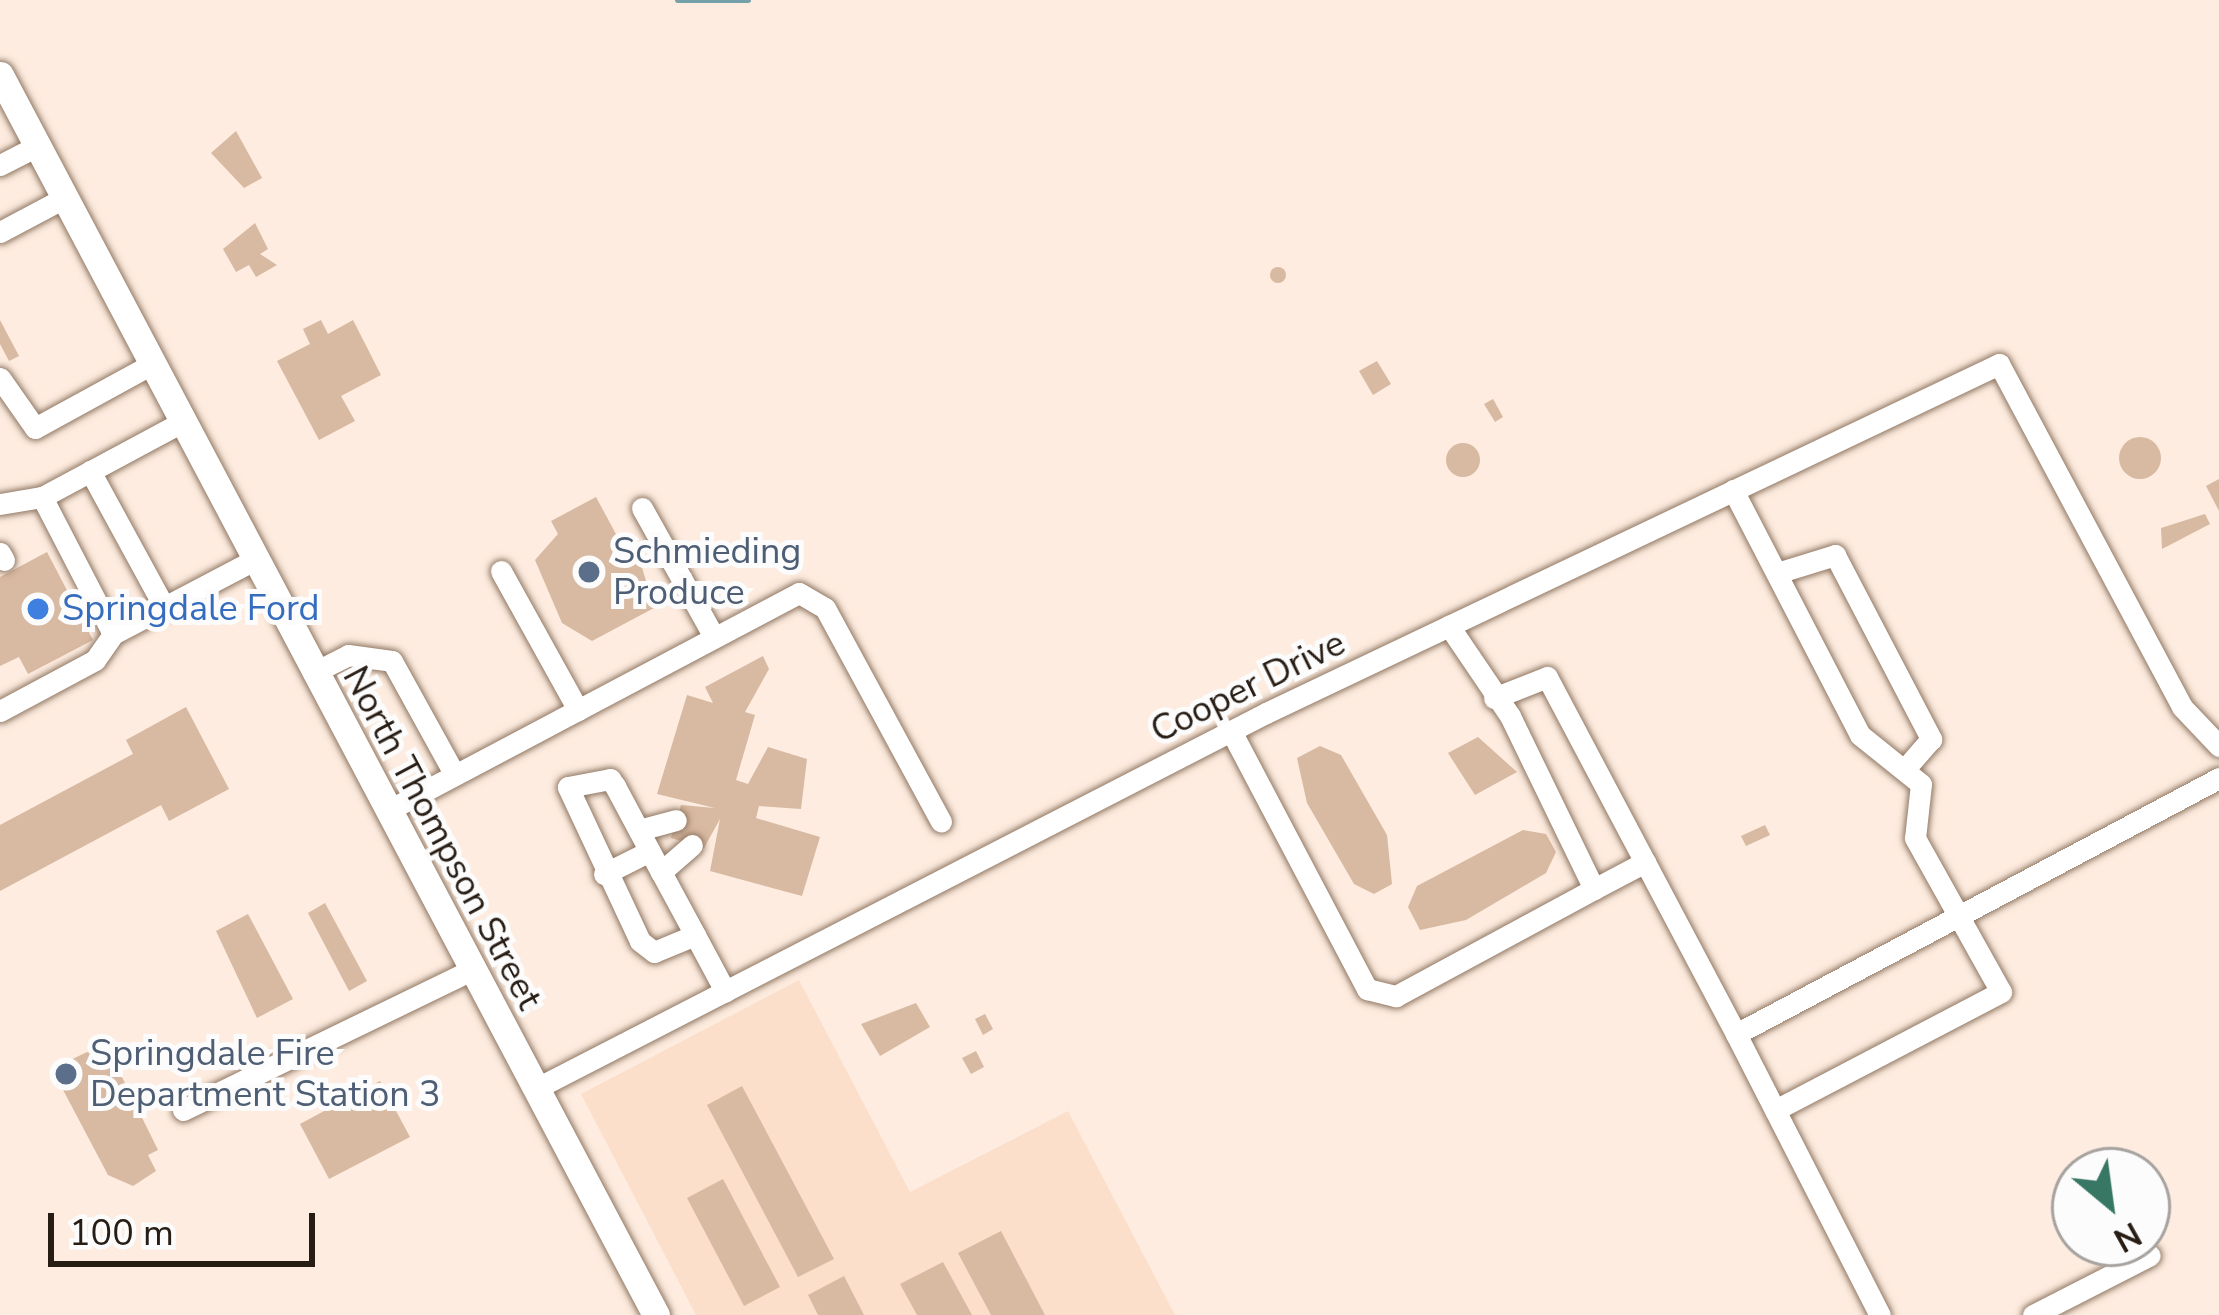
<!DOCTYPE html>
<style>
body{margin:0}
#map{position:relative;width:2219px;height:1315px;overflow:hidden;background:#fdecdf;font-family:"Nunito Sans",sans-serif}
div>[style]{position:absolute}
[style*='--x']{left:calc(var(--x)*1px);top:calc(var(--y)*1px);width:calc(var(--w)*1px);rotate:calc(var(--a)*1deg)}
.built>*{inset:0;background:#fcdfca}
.stream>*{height:6px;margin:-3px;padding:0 3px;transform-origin:3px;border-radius:3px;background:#74a0a9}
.building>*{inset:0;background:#d8b9a1}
.round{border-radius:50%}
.roads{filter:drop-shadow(0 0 3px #917864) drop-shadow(0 0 3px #917864)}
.minor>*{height:21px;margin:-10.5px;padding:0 10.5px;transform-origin:10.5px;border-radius:10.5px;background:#fff}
.major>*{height:27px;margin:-13.5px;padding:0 13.5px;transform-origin:13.5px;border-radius:13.5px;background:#fff}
.dots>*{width:33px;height:33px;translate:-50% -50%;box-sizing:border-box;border:6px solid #fcfcfc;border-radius:50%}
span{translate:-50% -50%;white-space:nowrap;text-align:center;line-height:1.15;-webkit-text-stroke:10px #fcfcfc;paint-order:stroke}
.service-label{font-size:36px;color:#4e5e75}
.left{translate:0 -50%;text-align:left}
.shop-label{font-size:36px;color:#366cbe}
.street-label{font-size:36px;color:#271d15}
.north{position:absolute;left:2051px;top:1147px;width:120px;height:120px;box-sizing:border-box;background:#fcfcfc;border:3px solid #a7a3a0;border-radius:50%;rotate:151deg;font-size:33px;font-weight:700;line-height:48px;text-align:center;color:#271d15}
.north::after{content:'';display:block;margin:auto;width:42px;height:54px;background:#377764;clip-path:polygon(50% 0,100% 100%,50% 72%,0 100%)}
.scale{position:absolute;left:48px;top:1213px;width:267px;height:54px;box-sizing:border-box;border:6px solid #271d15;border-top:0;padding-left:15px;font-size:36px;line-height:42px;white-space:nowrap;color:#271d15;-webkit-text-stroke:9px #fcfcfc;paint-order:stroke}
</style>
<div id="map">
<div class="built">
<i style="clip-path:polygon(799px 980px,910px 1192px,1068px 1111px,1175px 1315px,696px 1315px,581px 1094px)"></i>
</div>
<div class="stream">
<i style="--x:678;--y:0;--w:70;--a:0"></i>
</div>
<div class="building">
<i style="clip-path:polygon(236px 131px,262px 178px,244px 188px,211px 153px)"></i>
<i style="clip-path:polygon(255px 223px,268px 249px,260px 254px,277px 265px,256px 277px,249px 265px,236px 272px,223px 249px)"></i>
<i class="round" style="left:1270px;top:267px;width:16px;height:16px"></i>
<i style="clip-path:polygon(0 320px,19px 356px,9px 361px,0 344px)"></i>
<i style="clip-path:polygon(321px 320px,328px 334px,353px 320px,381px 375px,341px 396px,355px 421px,319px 440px,277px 361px,310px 344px,303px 329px)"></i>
<i style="clip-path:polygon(1377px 361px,1391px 384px,1373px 395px,1359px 371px)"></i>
<i style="clip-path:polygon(1493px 399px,1503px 417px,1495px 422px,1484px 404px)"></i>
<i class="round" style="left:2119px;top:437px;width:42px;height:42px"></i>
<i class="round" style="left:1446px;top:443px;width:34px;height:34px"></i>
<i style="clip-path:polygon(2219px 479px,2219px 511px,2206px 486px)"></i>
<i style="clip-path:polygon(596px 497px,624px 549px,635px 544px,654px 608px,592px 641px,562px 623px,535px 560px,558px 534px,551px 521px)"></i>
<i style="clip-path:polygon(2205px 514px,2210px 524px,2162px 549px,2161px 528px)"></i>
<i style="clip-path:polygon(47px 552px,93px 640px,28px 674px,19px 657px,0 666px,0 577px)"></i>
<i style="clip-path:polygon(763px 656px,769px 669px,745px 712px,755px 715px,736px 780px,748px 784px,768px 747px,807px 759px,801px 809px,759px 806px,756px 818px,820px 837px,802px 896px,710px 871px,720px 819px,704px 848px,671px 838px,681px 805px,715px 808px,657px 794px,687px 695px,713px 703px,705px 687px)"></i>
<i style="clip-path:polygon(186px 707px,229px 789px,169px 821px,161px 805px,0 891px,0 825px,133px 754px,126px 740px)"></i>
<i style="clip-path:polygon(1478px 737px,1517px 772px,1475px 795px,1448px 753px)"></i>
<i style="clip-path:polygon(1320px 746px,1341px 755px,1387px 835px,1392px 884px,1374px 894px,1354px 884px,1307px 803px,1297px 758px)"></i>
<i style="clip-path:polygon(1765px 825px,1770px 835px,1746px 846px,1741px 836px)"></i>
<i style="clip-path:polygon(1523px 830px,1546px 834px,1556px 852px,1546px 873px,1466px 920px,1420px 930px,1408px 907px,1417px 886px)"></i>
<i style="clip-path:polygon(325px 903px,367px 981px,349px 991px,308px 913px)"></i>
<i style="clip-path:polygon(248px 914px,293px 999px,257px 1018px,216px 931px)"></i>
<i style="clip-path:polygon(916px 1003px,930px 1027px,880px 1056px,861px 1024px)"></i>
<i style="clip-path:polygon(985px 1014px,993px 1029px,983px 1035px,975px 1019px)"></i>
<i style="clip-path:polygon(976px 1051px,984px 1067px,971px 1074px,962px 1058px)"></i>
<i style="clip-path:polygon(87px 1052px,115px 1063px,158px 1150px,148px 1155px,156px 1171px,133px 1186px,108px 1175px,52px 1069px)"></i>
<i style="clip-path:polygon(380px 1081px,410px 1137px,329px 1179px,300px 1124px)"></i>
<i style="clip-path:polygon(742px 1086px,834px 1259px,798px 1277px,707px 1105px)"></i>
<i style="clip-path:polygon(723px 1179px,780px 1287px,744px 1306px,687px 1198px)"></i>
<i style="clip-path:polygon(1001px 1231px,1045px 1315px,991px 1315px,958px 1253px)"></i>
<i style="clip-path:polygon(943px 1262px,972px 1315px,917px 1315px,900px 1284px)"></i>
<i style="clip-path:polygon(844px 1276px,864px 1315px,818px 1315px,808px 1295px)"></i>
</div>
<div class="roads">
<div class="minor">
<i style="--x:0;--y:165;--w:42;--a:-27.2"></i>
<i style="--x:0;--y:232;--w:72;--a:-28"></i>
<i style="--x:0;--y:378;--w:61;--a:55"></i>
<i style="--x:35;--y:428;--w:133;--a:-28.7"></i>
<i style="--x:182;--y:422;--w:159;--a:151.8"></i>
<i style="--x:42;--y:497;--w:154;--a:62.6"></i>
<i style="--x:113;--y:634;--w:159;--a:-27.7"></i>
<i style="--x:90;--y:471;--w:155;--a:61.4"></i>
<i style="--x:1733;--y:490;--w:276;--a:62.6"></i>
<i style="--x:1860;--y:735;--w:78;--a:38.8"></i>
<i style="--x:1921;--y:784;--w:54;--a:96.3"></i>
<i style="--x:1915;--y:838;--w:176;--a:60.8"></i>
<i style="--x:2001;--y:992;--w:255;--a:152.4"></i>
<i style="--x:0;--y:504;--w:43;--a:-9.5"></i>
<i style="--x:642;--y:508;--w:148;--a:60.8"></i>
<i style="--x:0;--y:553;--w:8;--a:60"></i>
<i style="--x:501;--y:571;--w:159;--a:61"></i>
<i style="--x:1777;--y:573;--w:61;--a:-17.2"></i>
<i style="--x:1835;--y:555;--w:208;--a:62.4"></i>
<i style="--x:1931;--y:739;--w:33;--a:131"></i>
<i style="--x:313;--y:673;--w:39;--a:-27"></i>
<i style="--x:348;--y:655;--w:44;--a:7.8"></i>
<i style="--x:392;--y:661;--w:130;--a:61.1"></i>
<i style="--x:1494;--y:698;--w:57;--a:-21.6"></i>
<i style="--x:1547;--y:677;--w:404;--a:62.1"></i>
<i style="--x:1736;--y:1034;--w:547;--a:-27.92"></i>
<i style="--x:0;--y:711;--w:108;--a:-28.2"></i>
<i style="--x:95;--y:660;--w:32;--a:-55"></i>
<i style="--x:1231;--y:731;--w:292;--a:62.2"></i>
<i style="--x:1367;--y:989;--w:30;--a:14"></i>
<i style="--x:1396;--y:996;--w:225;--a:-28.4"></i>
<i style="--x:1594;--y:889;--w:192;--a:-115.9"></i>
<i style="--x:1510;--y:716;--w:109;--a:-124.1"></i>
<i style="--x:387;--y:811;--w:466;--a:-27.9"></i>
<i style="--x:799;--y:593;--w:30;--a:30"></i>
<i style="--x:825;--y:608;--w:243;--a:61.5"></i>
<i style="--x:639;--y:830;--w:38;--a:-15"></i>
<i style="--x:661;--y:872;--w:41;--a:-41.1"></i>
<i style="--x:604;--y:874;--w:51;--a:-26.6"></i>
<i style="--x:1594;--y:889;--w:58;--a:-27.9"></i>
<i style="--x:695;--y:935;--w:44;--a:157.5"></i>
<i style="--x:654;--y:952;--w:18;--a:-142"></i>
<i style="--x:640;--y:941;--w:170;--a:-115.1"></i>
<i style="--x:568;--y:787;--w:43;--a:-10.8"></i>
<i style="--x:610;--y:779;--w:9;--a:54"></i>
<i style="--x:615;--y:786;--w:98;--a:61.9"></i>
<i style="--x:661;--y:872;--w:72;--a:61.6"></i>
<i style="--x:695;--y:935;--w:64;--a:61.8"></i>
<i style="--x:1736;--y:1034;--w:316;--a:62.9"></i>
<i style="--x:535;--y:1089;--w:822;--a:-27.22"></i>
<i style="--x:1266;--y:713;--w:812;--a:-25.46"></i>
<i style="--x:1999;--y:364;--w:389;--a:61.9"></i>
<i style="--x:2182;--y:707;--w:54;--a:46.5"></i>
<i style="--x:183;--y:1110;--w:320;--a:-25.9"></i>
<i style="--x:2033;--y:1315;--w:131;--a:-27.1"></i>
</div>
<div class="major">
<i style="--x:0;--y:75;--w:1403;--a:62.12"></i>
</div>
</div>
<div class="dots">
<i style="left:589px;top:572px;background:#5c6f8a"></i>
<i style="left:38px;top:609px;background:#3f7fe0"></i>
<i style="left:66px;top:1074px;background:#5c6f8a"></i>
</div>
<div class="service-label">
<span class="left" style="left:613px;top:572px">Schmieding<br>Produce</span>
<span class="left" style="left:90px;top:1074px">Springdale Fire<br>Department Station 3</span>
</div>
<div class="shop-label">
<span class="left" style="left:62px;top:609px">Springdale Ford</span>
</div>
<div class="street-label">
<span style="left:1248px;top:687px;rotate:-26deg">Cooper Drive</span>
<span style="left:442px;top:838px;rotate:62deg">North Thompson Street</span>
</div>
<div class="north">N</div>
<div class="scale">100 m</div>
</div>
